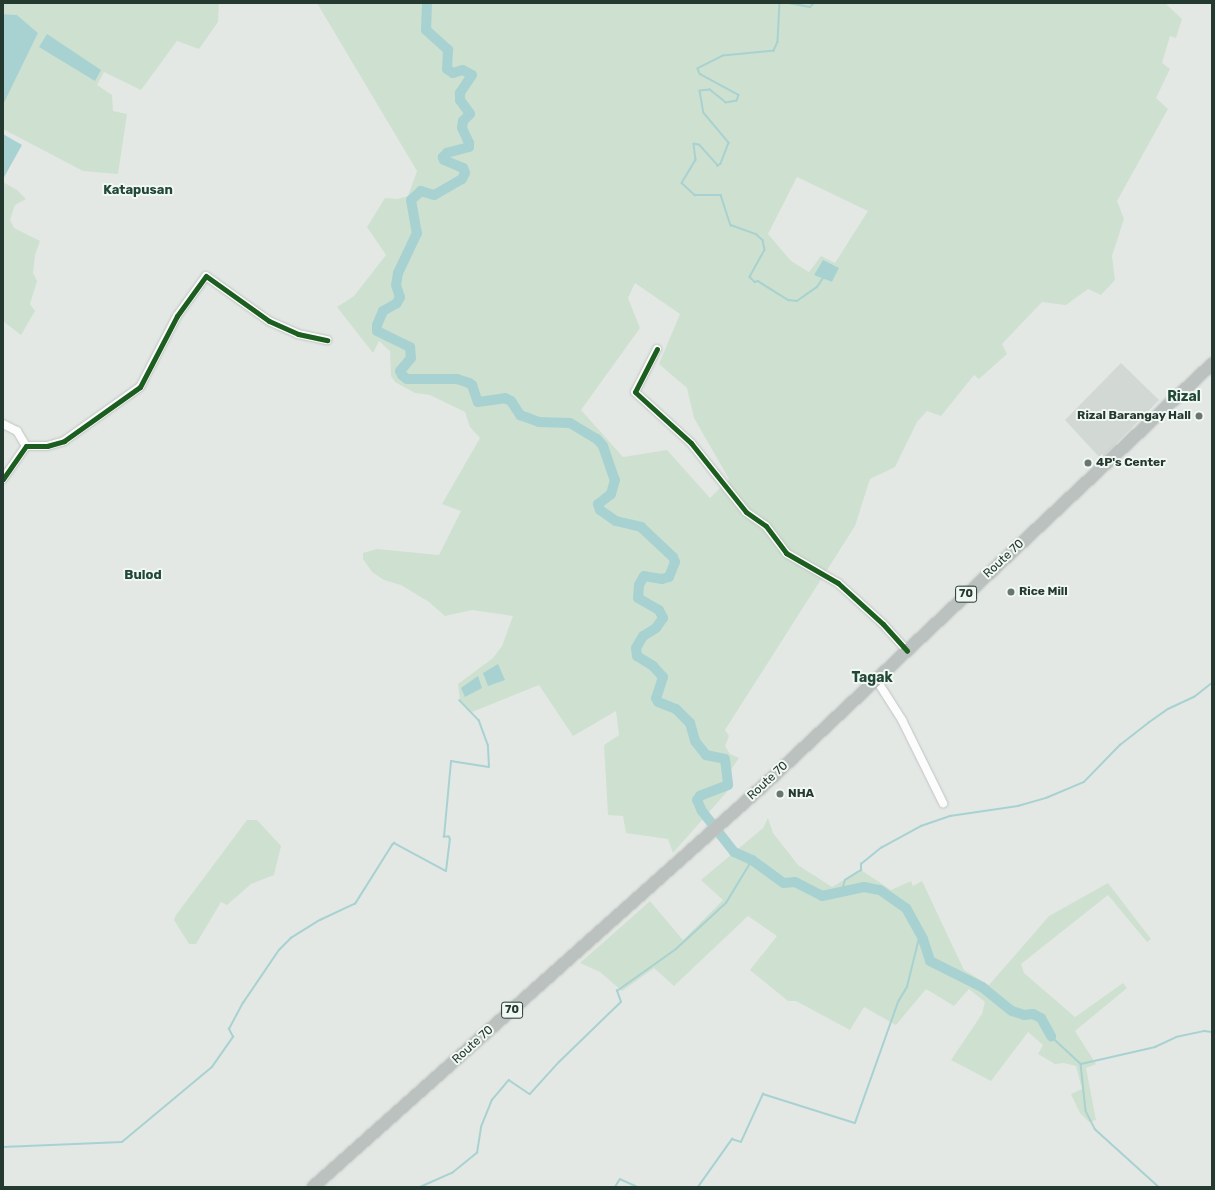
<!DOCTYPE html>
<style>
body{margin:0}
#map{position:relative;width:1215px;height:1190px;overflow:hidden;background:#e3e8e5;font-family:Rubik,sans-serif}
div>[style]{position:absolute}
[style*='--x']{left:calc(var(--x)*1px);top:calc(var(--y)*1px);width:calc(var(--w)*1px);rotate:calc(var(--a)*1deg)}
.built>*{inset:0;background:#d2d9d4}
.green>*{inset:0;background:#cee0d0}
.water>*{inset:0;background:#a8d2d1}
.stream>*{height:1.5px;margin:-0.75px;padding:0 0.75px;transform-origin:0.75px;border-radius:0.75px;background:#a8d2d1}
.river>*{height:10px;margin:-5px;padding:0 5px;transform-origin:5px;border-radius:5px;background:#a8d2d1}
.roads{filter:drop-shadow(0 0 1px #c0c5c2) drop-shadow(0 0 1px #c0c5c2)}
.minor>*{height:8px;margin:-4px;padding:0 4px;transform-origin:4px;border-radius:4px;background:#fbfcfb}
.highway>*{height:12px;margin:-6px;padding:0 6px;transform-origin:6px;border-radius:6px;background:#bac1be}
.cycleway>*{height:5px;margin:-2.5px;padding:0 2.5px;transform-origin:2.5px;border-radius:2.5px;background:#1b5e20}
.dots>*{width:11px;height:11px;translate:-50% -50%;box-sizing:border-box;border:2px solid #f1f7f3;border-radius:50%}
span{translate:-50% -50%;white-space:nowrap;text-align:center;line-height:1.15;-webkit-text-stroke:4px #f1f7f3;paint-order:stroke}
.shield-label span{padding:1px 3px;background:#f1f7f3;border:1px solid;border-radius:3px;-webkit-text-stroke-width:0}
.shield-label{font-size:11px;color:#24392f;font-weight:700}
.poi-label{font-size:12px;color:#24392f;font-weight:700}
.right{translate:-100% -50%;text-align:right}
.left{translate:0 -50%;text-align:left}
.street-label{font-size:12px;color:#24392f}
.neighbourhood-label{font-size:13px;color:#224938;font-weight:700}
.quarter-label{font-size:14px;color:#224938;font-weight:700}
.frame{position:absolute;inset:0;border:4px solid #24392f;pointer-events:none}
</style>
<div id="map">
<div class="built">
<i style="clip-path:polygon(1121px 363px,1159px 400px,1101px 459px,1065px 420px)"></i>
</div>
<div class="green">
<i style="clip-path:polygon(evenodd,3px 3px,219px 3px,218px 22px,199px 49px,177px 41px,141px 90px,104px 72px,97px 85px,112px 95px,113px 111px,127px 114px,118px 174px,83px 171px,3px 129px,3px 105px,38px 33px,17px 15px,3px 14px,3px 3px,39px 47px,76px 55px,100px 70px,39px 47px)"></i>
<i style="clip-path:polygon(evenodd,317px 3px,1165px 3px,1182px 19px,1176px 38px,1170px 36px,1162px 63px,1170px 69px,1156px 98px,1168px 109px,1117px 201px,1124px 219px,1112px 256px,1115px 280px,1101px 295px,1088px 289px,1066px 305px,1042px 302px,1002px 344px,1007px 354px,979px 379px,974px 375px,941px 416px,927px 411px,917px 422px,895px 467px,870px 479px,855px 526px,725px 730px,729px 736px,725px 746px,730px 754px,739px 758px,728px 774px,733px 785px,673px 853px,668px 839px,626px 833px,623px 816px,608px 815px,604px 745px,619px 735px,616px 711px,573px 736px,539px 685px,472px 712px,460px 701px,458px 684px,493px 658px,502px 646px,513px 616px,472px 610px,445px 616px,429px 602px,401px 585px,384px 580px,372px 572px,363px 559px,363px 553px,377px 549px,439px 555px,461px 511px,442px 504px,480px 438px,470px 427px,465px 412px,430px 395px,415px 393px,395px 382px,391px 376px,390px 351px,379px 341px,373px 353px,337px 307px,354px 296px,386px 255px,367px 227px,385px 198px,398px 199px,408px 196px,417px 171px,317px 3px,797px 177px,868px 211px,835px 263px,821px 256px,809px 272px,791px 261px,768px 234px,797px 177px,317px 3px,839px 268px,832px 282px,815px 275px,839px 268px,317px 3px,635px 283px,680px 314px,659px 364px,687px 388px,694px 418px,729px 479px,710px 498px,667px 450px,623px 457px,581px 410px,640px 328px,628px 298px,635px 283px)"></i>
<i style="clip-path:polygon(3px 182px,17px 190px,26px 199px,15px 205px,10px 220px,14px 228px,40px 241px,35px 255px,33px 273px,37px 281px,30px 304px,35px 311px,21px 335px,3px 321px)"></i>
<i style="clip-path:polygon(768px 818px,773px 833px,798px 865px,832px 887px,861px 870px,891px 890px,911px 881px,913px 886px,922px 881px,964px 970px,989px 985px,1049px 916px,1108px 883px,1151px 939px,1147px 942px,1108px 895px,1021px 964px,1024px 973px,1075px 1017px,1123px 983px,1127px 988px,1075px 1031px,1096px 1064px,1086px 1068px,1096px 1120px,1089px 1122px,1080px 1113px,1071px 1094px,1082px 1089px,1076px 1066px,1064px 1063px,1055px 1064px,1038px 1054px,1043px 1045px,1028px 1032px,991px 1081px,951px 1060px,982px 1014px,985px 1002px,969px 989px,954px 1006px,926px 989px,896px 1025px,864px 1007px,850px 1030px,796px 1001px,788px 1001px,750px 970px,777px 936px,748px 916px,674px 986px,654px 968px,622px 991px,600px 972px,580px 963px,650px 901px,683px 940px,723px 900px,701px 880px,763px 828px)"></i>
<i style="clip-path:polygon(247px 820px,257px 820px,281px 846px,274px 875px,251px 884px,227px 905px,221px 902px,196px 944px,189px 944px,174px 920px,176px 915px)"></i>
</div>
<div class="water">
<i style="clip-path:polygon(3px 14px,17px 15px,38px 33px,3px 105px)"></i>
<i style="clip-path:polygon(47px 34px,101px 70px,95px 81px,39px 47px)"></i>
<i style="clip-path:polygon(3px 134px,22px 145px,3px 179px)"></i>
<i style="clip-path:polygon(823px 260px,839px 268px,832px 282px,814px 275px)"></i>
<i style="clip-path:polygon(498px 664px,505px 680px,488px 686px,483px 673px)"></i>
<i style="clip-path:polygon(478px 676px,482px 688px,465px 697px,461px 688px)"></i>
</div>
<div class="stream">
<i style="--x:780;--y:3;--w:39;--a:93"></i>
<i style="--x:778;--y:42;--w:10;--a:114"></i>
<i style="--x:774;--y:51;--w:51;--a:174.4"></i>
<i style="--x:723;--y:56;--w:28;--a:153"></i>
<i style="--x:698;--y:69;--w:5;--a:68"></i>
<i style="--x:700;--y:74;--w:44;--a:28.3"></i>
<i style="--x:739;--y:95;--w:6;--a:108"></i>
<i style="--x:737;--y:101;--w:11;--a:170"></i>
<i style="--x:726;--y:103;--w:21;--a:-141"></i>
<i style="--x:710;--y:90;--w:10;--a:174"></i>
<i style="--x:700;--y:91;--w:22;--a:80"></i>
<i style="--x:704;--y:113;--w:39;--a:50"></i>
<i style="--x:729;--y:143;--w:22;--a:111"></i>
<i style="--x:721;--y:164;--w:4;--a:146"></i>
<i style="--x:718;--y:166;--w:28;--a:-132"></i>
<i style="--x:699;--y:145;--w:5;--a:-169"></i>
<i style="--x:694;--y:144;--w:16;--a:83"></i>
<i style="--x:696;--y:160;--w:27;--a:121"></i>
<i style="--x:682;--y:183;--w:18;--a:43"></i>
<i style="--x:695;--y:195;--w:26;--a:0"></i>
<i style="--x:721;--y:195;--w:32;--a:72"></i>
<i style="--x:731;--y:225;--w:27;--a:20"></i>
<i style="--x:756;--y:234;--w:9;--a:41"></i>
<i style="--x:763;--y:240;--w:10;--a:79"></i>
<i style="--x:765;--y:250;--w:31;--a:119"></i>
<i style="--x:750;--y:277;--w:7;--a:45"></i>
<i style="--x:755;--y:282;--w:3;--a:-18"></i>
<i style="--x:758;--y:281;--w:36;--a:32"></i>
<i style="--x:789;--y:300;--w:8;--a:7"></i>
<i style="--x:797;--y:301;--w:24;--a:-35"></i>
<i style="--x:817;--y:287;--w:11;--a:-56"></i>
<i style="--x:789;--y:3;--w:21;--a:11"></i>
<i style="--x:810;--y:7;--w:6;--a:-45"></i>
<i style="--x:842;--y:890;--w:10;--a:-73"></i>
<i style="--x:845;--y:880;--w:19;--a:-32"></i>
<i style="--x:861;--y:870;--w:6;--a:-90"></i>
<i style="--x:861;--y:864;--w:26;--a:-39"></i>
<i style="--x:881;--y:848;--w:46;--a:-28.8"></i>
<i style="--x:921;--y:826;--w:31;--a:-19"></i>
<i style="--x:950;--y:816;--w:69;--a:-8.4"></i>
<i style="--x:1018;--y:806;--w:29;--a:-16"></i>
<i style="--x:1046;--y:798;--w:41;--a:-22.8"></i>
<i style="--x:1084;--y:782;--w:52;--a:-45.8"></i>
<i style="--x:1120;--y:745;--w:36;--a:-38"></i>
<i style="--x:1148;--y:723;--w:24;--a:-35"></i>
<i style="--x:1168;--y:709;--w:29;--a:-25"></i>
<i style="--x:1194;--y:697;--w:23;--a:-38"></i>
<i style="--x:1051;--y:1036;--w:41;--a:43"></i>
<i style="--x:1081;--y:1064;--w:47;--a:83.9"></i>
<i style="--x:1086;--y:1111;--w:20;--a:63"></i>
<i style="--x:1095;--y:1129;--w:86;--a:42.2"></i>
<i style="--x:1081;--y:1064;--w:76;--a:-12.9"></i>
<i style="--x:1155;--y:1047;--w:23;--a:-25"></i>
<i style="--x:1176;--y:1037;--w:29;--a:-12"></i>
<i style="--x:1204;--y:1031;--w:8;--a:7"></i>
<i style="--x:3;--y:1147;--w:119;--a:-2.4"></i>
<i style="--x:122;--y:1142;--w:117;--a:-39.8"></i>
<i style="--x:212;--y:1067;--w:37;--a:-55"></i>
<i style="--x:233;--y:1037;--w:9;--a:-117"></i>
<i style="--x:229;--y:1029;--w:30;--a:-62"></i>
<i style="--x:243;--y:1003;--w:64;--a:-55.8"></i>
<i style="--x:279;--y:950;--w:17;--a:-45"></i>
<i style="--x:291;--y:938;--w:34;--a:-32"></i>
<i style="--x:320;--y:920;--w:38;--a:-25"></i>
<i style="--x:355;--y:904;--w:70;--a:-57.9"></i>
<i style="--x:392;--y:845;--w:3;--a:-45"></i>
<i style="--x:394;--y:843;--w:59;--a:28.3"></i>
<i style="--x:446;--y:871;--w:31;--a:-83"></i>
<i style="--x:450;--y:840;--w:3;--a:-108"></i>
<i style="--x:449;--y:837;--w:5;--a:180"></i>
<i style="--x:444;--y:837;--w:76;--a:-84.7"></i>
<i style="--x:451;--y:761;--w:38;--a:9"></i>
<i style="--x:489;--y:767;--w:21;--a:-93"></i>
<i style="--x:488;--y:746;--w:27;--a:-110"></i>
<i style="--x:479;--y:721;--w:28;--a:-134"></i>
<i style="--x:420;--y:1187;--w:35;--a:-24"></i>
<i style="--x:452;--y:1173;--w:32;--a:-39"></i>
<i style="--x:477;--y:1153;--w:26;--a:-81"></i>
<i style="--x:481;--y:1127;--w:29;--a:-68"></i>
<i style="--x:492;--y:1100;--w:26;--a:-50"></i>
<i style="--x:509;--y:1080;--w:25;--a:34"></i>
<i style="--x:530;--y:1094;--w:43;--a:-47.8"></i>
<i style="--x:559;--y:1062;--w:86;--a:-44.1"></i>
<i style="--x:621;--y:1002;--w:12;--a:-110"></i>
<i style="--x:617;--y:991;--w:72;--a:-35.4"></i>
<i style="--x:676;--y:949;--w:68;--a:-42.6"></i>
<i style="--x:726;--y:903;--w:50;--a:-58.8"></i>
<i style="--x:615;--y:1187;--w:9;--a:-58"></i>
<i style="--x:620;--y:1179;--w:20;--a:24"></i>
<i style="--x:698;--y:1187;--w:59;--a:-54.7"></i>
<i style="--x:732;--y:1139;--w:9;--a:18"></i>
<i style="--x:741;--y:1142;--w:53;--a:-65.4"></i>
<i style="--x:763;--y:1094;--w:96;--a:17.5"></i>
<i style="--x:855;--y:1123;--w:128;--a:-70.4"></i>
<i style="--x:898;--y:1002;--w:17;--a:-59"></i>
<i style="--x:907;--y:987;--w:55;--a:-76.2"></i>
</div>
<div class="river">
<i style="--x:427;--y:3;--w:27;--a:92"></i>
<i style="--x:426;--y:30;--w:30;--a:42"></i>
<i style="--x:448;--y:50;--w:19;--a:93"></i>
<i style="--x:447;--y:69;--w:7;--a:34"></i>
<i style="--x:453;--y:73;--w:10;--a:-17"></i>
<i style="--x:463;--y:70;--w:10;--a:29"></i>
<i style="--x:472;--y:75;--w:22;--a:124"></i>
<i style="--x:460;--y:93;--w:7;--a:90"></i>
<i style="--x:460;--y:100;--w:17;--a:54"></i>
<i style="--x:470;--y:114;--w:10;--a:135"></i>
<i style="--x:463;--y:121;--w:7;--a:98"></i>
<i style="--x:462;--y:128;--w:17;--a:65"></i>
<i style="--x:469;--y:143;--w:4;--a:90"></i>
<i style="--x:469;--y:147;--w:23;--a:165"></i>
<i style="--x:447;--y:153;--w:6;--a:135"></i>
<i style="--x:443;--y:157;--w:3;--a:72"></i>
<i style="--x:444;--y:160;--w:21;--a:23"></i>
<i style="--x:463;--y:168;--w:5;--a:68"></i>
<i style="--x:465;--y:173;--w:7;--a:117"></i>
<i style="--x:462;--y:179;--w:32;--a:150"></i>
<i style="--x:434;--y:195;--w:14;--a:-163"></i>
<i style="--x:421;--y:191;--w:13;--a:138"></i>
<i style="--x:411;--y:200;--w:34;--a:80"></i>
<i style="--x:417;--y:233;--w:44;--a:115.4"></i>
<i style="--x:398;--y:273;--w:12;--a:99"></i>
<i style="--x:396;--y:285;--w:13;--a:72"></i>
<i style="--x:400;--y:297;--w:7;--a:117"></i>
<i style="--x:397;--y:303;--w:16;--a:150"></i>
<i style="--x:383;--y:311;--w:15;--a:113"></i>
<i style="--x:377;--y:325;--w:6;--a:90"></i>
<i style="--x:377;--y:331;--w:37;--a:26"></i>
<i style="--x:410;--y:347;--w:11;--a:85"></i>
<i style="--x:411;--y:358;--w:17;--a:130"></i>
<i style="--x:400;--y:371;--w:4;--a:63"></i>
<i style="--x:402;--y:375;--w:6;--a:39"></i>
<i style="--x:407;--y:379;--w:50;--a:0"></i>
<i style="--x:457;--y:379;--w:13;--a:18"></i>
<i style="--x:469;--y:383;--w:4;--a:34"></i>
<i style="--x:472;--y:385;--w:18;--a:71"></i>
<i style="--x:478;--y:402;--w:27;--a:-8"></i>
<i style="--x:505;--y:398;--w:7;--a:27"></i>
<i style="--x:511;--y:401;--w:17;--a:57"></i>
<i style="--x:520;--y:415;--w:20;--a:20"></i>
<i style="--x:539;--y:422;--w:31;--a:2"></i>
<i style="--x:570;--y:423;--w:31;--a:31"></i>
<i style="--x:597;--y:439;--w:9;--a:49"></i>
<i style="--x:603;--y:446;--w:36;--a:71"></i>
<i style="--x:615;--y:480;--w:15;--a:106"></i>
<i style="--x:611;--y:494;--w:16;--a:142"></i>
<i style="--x:598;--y:504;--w:6;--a:72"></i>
<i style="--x:600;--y:510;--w:19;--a:35"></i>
<i style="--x:616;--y:521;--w:26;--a:13"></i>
<i style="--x:641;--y:527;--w:44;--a:43.2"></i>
<i style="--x:673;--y:557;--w:5;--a:68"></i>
<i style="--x:675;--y:562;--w:16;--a:112"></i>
<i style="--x:669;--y:577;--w:7;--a:164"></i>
<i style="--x:662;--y:579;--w:18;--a:-171"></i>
<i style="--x:644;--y:576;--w:10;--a:119"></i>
<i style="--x:639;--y:585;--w:13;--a:94"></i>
<i style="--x:638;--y:598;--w:24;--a:30"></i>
<i style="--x:659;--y:610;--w:9;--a:63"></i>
<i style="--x:663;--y:618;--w:12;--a:125"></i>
<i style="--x:656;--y:628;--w:15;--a:148"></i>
<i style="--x:643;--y:636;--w:14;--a:120"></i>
<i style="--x:636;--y:648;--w:8;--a:83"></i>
<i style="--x:637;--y:656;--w:19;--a:32"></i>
<i style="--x:653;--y:666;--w:15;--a:48"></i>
<i style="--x:663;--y:677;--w:22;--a:108"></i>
<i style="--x:656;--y:698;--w:4;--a:63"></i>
<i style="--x:658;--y:702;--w:19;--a:21"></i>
<i style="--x:676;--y:709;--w:20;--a:45"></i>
<i style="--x:690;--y:723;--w:19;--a:74"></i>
<i style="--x:695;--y:741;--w:18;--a:52"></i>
<i style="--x:706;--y:755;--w:19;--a:12"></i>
<i style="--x:725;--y:759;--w:26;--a:83"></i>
<i style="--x:728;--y:785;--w:30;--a:159"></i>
<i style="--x:700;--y:796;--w:5;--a:127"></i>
<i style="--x:697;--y:800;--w:12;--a:66"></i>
<i style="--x:702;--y:811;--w:52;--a:52"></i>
<i style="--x:734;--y:852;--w:20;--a:24"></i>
<i style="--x:752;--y:860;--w:39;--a:36"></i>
<i style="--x:784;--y:883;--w:11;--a:-5"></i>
<i style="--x:795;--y:882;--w:30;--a:27"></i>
<i style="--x:822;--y:896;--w:43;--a:-12.1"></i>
<i style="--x:864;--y:887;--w:16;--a:11"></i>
<i style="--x:880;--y:890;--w:32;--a:35"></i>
<i style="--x:906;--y:908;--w:35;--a:61"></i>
<i style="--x:923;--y:939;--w:23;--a:72"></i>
<i style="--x:930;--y:961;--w:58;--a:26.6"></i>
<i style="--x:982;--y:987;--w:38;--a:39"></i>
<i style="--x:1012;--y:1011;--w:13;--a:18"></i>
<i style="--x:1024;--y:1015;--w:9;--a:-6"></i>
<i style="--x:1033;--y:1014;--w:9;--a:27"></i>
<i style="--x:1041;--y:1018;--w:21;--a:61"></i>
</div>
<div class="roads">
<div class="minor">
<i style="--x:657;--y:349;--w:48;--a:117.1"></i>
<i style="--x:635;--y:392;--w:76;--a:42.3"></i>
<i style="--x:691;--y:443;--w:88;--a:51.4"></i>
<i style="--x:746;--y:512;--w:24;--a:35"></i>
<i style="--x:766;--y:526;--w:34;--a:53"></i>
<i style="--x:786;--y:553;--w:60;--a:30"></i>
<i style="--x:838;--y:583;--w:61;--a:42.3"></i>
<i style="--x:883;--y:624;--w:36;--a:48"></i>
<i style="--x:3;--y:424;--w:16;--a:27"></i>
<i style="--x:17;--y:431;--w:17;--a:59"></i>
<i style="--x:3;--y:479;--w:40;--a:-55.1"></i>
<i style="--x:26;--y:446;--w:21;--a:0"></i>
<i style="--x:47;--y:446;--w:18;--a:-16"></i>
<i style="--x:64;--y:441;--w:93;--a:-35.4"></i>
<i style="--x:140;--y:387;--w:80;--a:-62.5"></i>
<i style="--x:177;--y:316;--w:49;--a:-54.1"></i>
<i style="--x:206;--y:276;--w:77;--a:35.5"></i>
<i style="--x:269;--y:321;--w:32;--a:24"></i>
<i style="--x:298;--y:334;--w:30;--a:12"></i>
<i style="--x:876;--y:679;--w:49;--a:57.6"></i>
<i style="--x:902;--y:720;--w:93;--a:63.7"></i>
</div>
<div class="highway">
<i style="--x:313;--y:1187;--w:601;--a:-41.7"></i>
<i style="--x:762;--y:787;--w:618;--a:-43.23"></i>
</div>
</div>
<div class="cycleway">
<i style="--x:657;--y:349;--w:48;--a:117.1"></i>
<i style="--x:635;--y:392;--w:76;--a:42.3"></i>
<i style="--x:691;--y:443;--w:88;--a:51.4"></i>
<i style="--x:746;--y:512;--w:24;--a:35"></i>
<i style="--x:766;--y:526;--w:34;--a:53"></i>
<i style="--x:786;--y:553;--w:60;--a:30"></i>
<i style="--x:838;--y:583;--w:61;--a:42.3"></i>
<i style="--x:883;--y:624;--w:36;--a:48"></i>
<i style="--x:3;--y:479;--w:40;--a:-55.1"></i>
<i style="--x:26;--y:446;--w:21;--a:0"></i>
<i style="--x:47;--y:446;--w:18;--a:-16"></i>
<i style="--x:64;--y:441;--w:93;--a:-35.4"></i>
<i style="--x:140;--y:387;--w:80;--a:-62.5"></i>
<i style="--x:177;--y:316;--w:49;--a:-54.1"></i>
<i style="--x:206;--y:276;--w:77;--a:35.5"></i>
<i style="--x:269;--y:321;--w:32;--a:24"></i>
<i style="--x:298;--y:334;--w:30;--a:12"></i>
</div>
<div class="dots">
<i style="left:1199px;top:416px;background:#67766f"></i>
<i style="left:1088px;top:463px;background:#67766f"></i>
<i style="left:1011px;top:592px;background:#67766f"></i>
<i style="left:780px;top:794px;background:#67766f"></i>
</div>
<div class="shield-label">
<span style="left:966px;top:594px">70</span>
<span style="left:512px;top:1010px">70</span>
</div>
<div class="poi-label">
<span class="right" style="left:1191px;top:416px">Rizal Barangay Hall</span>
<span class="left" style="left:1096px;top:463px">4P's Center</span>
<span class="left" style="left:1019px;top:592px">Rice Mill</span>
<span class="left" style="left:788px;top:794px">NHA</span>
</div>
<div class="street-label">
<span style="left:1004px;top:559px;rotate:-43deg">Route 70</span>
<span style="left:768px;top:781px;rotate:-43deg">Route 70</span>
<span style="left:473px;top:1045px;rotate:-42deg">Route 70</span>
</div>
<div class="neighbourhood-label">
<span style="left:138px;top:190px">Katapusan</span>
<span style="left:143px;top:575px">Bulod</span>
</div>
<div class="quarter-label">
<span style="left:1184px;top:397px">Rizal</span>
<span style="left:872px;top:678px">Tagak</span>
</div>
<div class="frame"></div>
</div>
